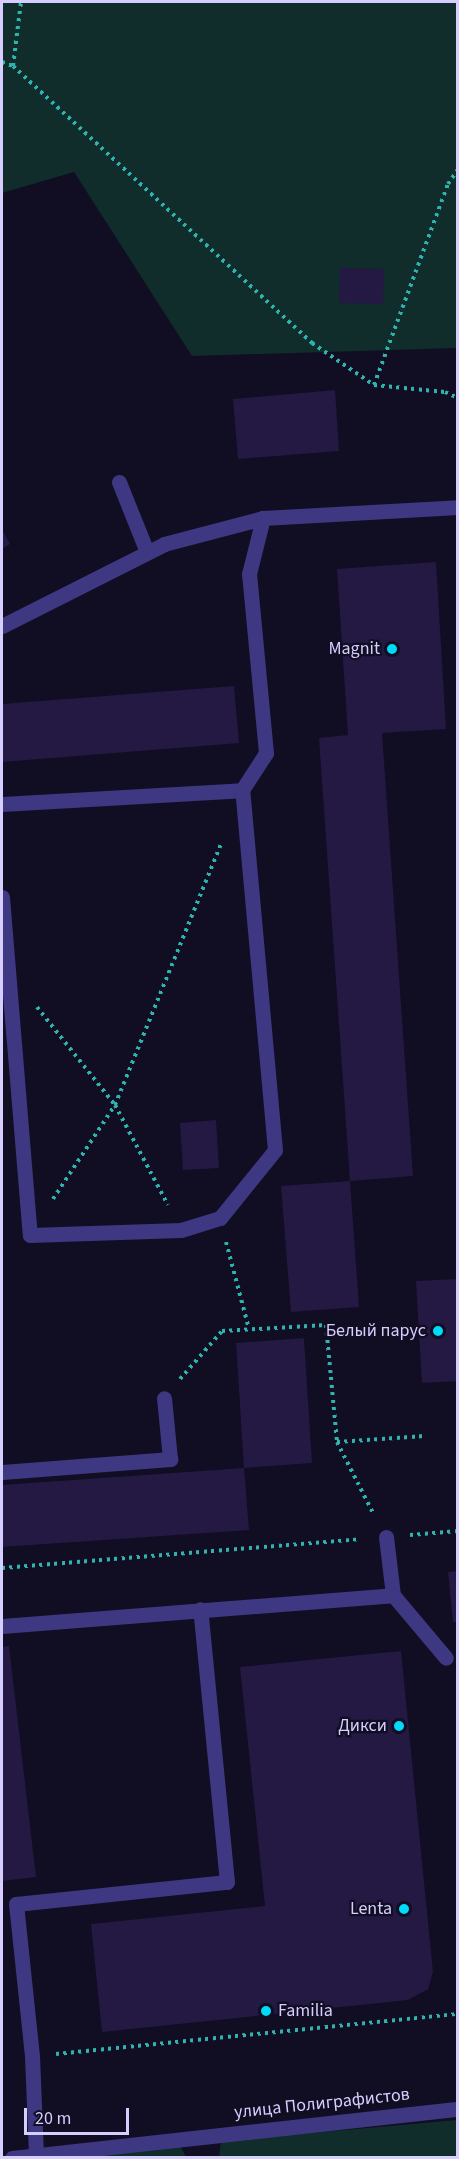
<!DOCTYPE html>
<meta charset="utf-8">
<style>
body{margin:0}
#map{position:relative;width:459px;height:2159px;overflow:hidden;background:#110d22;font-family:"Source Sans 3",sans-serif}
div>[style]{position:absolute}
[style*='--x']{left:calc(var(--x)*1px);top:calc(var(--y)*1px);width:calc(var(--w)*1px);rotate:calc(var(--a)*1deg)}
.green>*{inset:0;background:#102c2b}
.building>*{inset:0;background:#231943}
.path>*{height:4px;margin-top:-2px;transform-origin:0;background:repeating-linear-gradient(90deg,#2eb3af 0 3px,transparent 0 7.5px)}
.minor>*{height:15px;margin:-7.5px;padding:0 7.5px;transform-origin:7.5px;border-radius:7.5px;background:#3d3881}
.dots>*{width:16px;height:16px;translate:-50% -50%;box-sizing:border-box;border:3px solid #110d22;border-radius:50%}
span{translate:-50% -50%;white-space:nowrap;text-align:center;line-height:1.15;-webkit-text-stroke:4.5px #110d22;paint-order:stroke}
.poi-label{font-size:18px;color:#d5ceff}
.right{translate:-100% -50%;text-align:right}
.left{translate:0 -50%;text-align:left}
.street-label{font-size:18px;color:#d5ceff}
.frame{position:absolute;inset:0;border:3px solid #d5ceff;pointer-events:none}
.scale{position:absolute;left:24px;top:2108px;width:105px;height:27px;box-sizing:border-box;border:3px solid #d5ceff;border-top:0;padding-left:8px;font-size:18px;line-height:21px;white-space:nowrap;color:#d5ceff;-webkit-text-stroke:4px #110d22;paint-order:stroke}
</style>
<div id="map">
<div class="green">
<i style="clip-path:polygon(2px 2px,457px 2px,457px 348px,192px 356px,74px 172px,2px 193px)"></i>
<i style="clip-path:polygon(457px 2120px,457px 2157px,219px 2158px,221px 2141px)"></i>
<i style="clip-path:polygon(179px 2144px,186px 2157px,29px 2158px)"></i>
</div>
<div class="building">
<i style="clip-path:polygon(340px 268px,384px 269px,383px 304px,339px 303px)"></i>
<i style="clip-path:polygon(335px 390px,339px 451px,238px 459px,233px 399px)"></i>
<i style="clip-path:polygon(2px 529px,10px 544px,2px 549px)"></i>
<i style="clip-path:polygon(436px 562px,446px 729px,382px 733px,413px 1176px,350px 1181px,319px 738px,348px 735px,337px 569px)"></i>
<i style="clip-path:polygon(234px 686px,239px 743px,2px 762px,2px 704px)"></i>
<i style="clip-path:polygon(216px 1120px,219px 1168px,183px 1170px,180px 1123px)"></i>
<i style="clip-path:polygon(350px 1181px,359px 1307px,291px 1312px,281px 1186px)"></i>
<i style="clip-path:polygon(458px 1279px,458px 1381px,422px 1383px,416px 1281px)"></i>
<i style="clip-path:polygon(304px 1338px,312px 1463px,244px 1468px,236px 1343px)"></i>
<i style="clip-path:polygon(244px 1468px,249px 1530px,2px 1547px,2px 1485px)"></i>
<i style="clip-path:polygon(458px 1571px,458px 1622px,453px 1622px,448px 1572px)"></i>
<i style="clip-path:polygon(9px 1646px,36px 1877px,2px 1881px,2px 1647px)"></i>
<i style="clip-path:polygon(401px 1651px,433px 1972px,428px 1989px,408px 2000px,102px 2032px,91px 1924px,265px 1906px,240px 1667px)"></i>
</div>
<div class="path">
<i style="--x:2;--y:62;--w:12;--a:20"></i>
<i style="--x:13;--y:66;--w:408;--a:42.8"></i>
<i style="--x:312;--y:343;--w:75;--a:34.1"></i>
<i style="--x:374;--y:385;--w:71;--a:5.6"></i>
<i style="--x:445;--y:392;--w:14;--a:25"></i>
<i style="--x:13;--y:66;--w:64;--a:-82.9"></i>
<i style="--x:374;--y:385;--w:214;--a:-69.8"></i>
<i style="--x:448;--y:184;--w:18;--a:-56"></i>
<i style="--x:37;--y:1007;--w:125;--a:51.5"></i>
<i style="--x:115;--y:1105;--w:113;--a:62.1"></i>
<i style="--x:53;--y:1199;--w:113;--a:-56.6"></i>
<i style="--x:115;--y:1105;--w:282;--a:-67.9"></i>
<i style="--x:226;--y:1242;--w:90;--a:75.2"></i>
<i style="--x:180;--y:1379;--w:64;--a:-48.8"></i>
<i style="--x:222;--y:1331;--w:104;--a:-3.3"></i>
<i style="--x:326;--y:1325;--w:118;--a:84.6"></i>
<i style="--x:337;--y:1442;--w:82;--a:63.1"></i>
<i style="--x:337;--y:1442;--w:88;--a:-3.9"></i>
<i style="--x:410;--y:1535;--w:48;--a:-4.8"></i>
<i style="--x:2;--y:1568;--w:360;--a:-4.6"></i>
<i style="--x:56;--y:2054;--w:404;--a:-5.7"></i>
</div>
<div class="minor">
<i style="--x:119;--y:482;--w:75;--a:68.2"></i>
<i style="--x:2;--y:626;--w:182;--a:-26.8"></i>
<i style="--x:164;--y:544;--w:102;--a:-14.7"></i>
<i style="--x:2;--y:804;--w:240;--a:-3.3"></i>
<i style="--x:2;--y:897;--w:339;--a:85.3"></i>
<i style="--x:30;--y:1235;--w:151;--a:-1.9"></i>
<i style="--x:181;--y:1230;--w:41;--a:-17.1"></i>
<i style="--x:220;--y:1218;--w:87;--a:-51"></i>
<i style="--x:275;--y:1150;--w:362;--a:-95.2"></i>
<i style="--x:242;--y:790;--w:44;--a:-57"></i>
<i style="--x:266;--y:753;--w:180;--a:-95.4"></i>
<i style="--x:249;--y:574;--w:58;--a:-76"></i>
<i style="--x:263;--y:518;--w:195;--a:-3.2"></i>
<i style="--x:2;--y:1472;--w:169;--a:-4.4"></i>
<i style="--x:170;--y:1459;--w:61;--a:-95.6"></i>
<i style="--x:386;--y:1537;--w:58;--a:83.1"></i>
<i style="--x:393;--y:1595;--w:82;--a:49.9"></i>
<i style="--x:2;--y:1626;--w:392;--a:-4.5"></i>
<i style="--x:36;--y:2155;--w:99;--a:-92.3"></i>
<i style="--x:32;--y:2056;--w:153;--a:-96"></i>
<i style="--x:16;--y:1904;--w:212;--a:-6"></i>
<i style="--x:227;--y:1882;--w:274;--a:-95.6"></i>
<i style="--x:12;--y:2158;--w:449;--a:-6.3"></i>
</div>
<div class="dots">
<i style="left:392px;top:649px;background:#00d9f9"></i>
<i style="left:438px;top:1331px;background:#00d9f9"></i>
<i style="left:399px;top:1726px;background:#00d9f9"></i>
<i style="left:404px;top:1909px;background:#00d9f9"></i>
<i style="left:266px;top:2011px;background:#00d9f9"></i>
</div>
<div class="poi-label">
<span class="right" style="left:380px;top:649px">Magnit</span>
<span class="right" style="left:426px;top:1331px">Белый парус</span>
<span class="right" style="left:387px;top:1726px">Дикси</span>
<span class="right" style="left:392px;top:1909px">Lenta</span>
<span class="left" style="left:278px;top:2011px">Familia</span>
</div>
<div class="street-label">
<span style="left:322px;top:2104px;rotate:-6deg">улица Полиграфистов</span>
</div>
<div class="frame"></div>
<div class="scale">20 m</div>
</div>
